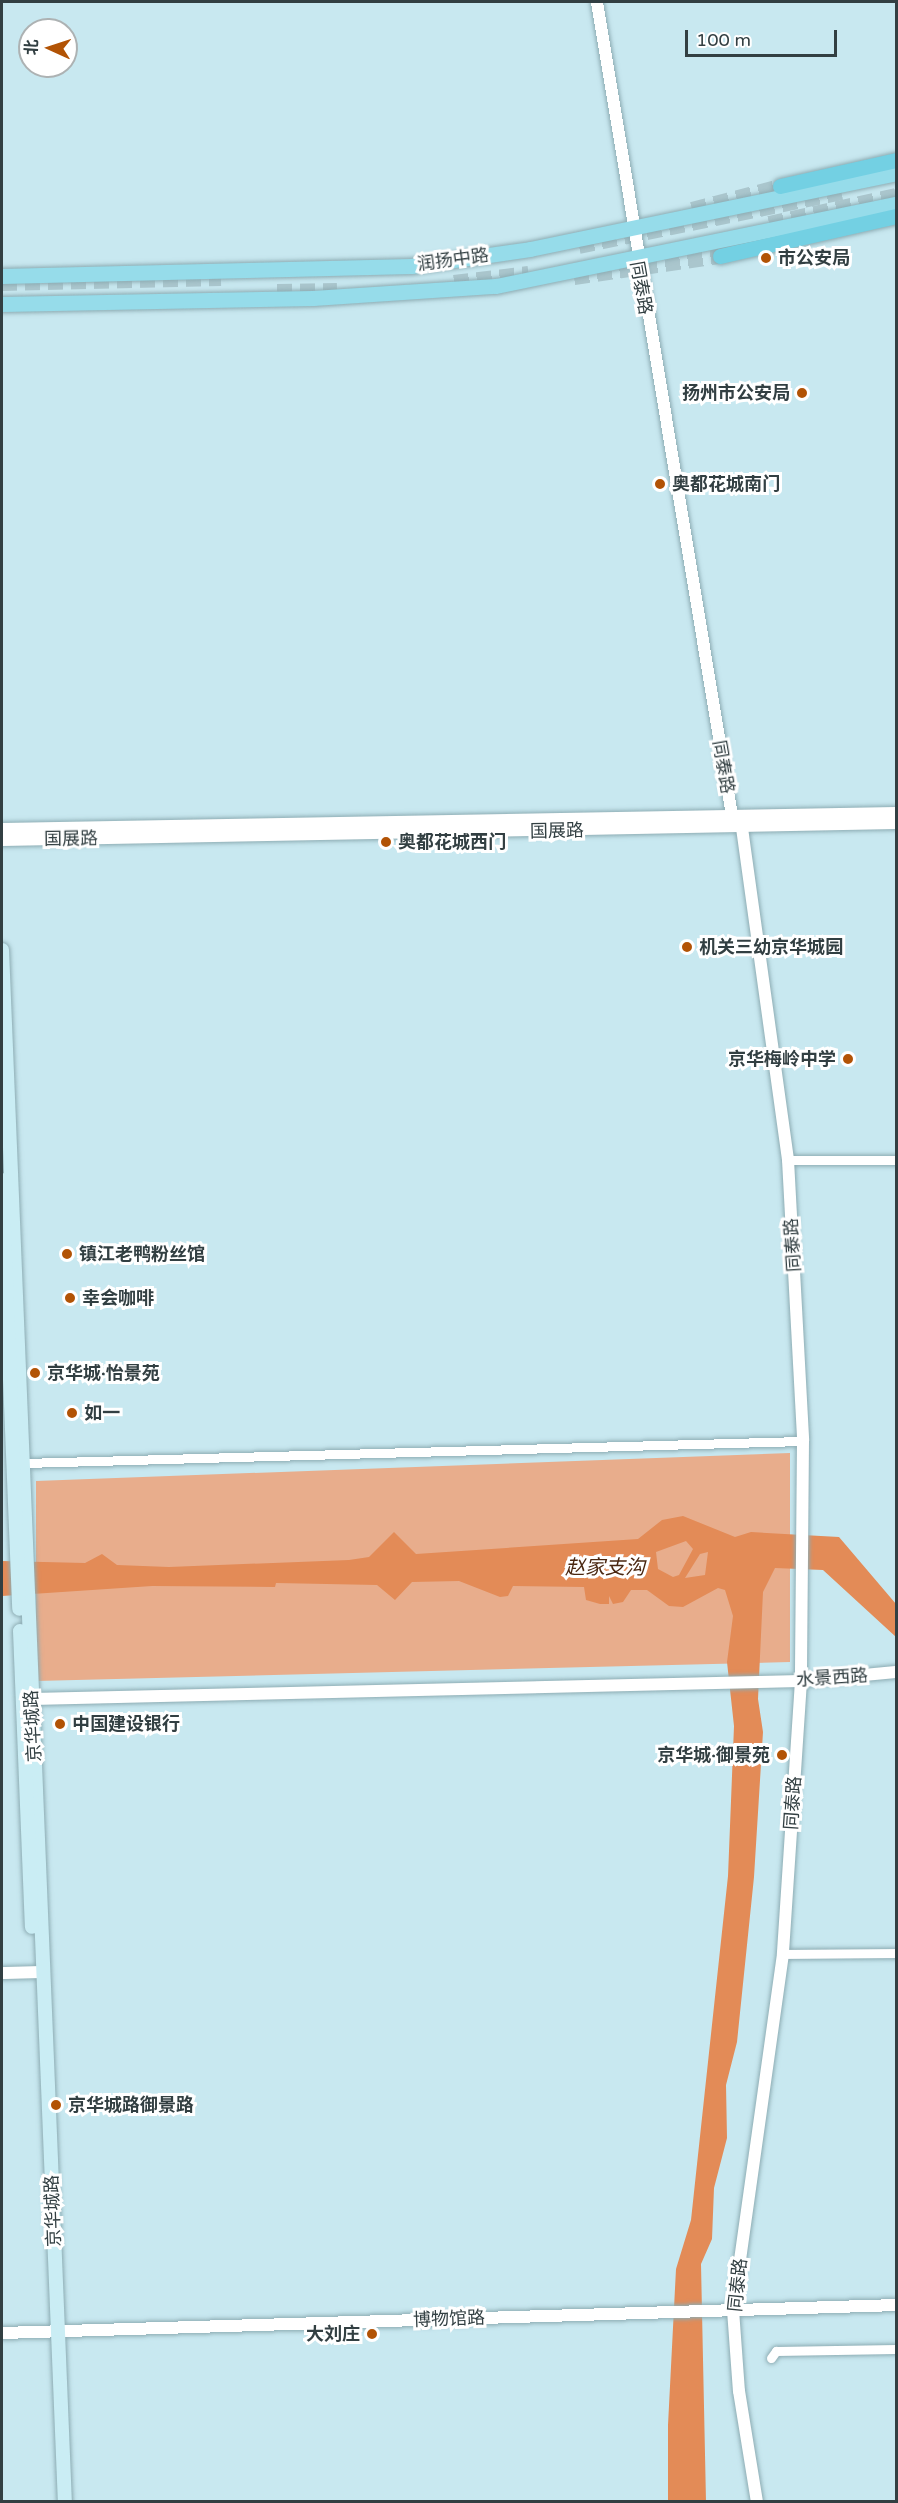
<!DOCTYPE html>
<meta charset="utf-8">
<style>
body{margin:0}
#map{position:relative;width:898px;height:2503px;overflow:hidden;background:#c8e8f0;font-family:"Varela Round","Noto Sans SC",sans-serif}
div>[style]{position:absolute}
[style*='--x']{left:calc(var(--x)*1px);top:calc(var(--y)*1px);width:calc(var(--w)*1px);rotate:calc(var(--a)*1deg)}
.green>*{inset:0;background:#e8ad8c}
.water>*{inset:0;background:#e38b57}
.trunk-tunnel>*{height:15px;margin-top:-7.5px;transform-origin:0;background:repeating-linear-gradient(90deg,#aac6cd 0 15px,transparent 0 23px)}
.roads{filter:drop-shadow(0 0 2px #8dacb3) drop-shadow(0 0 2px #8dacb3)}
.minor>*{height:9px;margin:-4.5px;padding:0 4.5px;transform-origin:4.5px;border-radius:4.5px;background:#fff}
.tertiary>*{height:12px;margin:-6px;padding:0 6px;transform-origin:6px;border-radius:6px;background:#fff}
.secondary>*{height:14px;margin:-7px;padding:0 7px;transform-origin:7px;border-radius:7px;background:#caedf4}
.primary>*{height:15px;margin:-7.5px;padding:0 7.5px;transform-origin:7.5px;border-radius:7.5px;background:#96dcea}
.trunk>*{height:15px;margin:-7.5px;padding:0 7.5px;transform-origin:7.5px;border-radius:7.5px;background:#73d0e3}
.dots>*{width:16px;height:16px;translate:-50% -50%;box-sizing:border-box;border:3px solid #fff;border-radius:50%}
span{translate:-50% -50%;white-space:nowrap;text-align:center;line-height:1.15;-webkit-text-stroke:6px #fff;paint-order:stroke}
.poi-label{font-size:18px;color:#323f42;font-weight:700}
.left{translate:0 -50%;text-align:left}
.right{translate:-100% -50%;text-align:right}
.street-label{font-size:18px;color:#323f42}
.water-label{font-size:20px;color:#4a2711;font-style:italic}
.frame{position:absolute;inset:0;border:3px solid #323f42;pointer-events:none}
.north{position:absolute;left:18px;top:18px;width:60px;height:60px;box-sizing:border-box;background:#fff;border:2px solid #adb2b3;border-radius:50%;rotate:273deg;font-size:16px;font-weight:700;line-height:24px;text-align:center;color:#323f42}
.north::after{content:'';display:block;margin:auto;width:21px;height:27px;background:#b25305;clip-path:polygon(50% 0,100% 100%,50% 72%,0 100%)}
.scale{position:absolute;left:685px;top:30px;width:152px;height:27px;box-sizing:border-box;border:3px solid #323f42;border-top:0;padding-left:8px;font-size:18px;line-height:21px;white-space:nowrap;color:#323f42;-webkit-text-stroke:4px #fff;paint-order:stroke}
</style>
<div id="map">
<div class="green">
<i style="clip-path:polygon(790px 1453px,790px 1662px,36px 1681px,36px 1481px)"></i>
</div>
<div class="water">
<i style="clip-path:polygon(evenodd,683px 1516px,735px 1537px,751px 1532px,839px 1537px,896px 1604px,896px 1637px,823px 1570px,775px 1568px,763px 1592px,758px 1699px,763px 1732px,754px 1877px,737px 2042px,726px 2085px,727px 2138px,714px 2188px,712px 2239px,701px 2264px,706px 2501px,668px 2501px,668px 2425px,676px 2269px,691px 2220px,728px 1876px,734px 1726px,727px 1662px,733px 1616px,725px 1590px,718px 1588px,683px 1607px,669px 1606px,647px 1590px,631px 1590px,623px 1602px,613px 1604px,609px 1596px,609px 1604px,600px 1604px,586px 1600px,584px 1587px,513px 1586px,508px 1596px,500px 1597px,459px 1581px,412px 1582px,395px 1600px,377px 1585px,276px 1583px,275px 1587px,152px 1586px,2px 1596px,2px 1561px,85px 1563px,102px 1554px,117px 1565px,169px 1567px,349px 1560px,369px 1557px,394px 1532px,416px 1554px,638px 1539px,662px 1520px,683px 1516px,686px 1541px,693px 1549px,679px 1575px,673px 1577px,658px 1569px,656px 1552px,686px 1541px,683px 1516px,708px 1552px,705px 1575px,685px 1578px,700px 1554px,708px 1552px)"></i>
</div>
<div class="trunk-tunnel">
<i style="--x:692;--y:209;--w:91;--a:-14.6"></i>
<i style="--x:769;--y:223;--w:130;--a:-12.4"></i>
<i style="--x:579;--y:246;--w:268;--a:-11.6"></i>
<i style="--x:574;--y:277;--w:148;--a:-8.2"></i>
<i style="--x:454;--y:282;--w:75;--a:-6.9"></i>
<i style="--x:2;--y:283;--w:219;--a:-1.3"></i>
<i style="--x:277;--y:291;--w:60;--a:-1"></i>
</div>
<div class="roads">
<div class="minor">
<i style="--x:788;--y:1160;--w:108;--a:0"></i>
<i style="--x:24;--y:1463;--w:779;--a:-1.62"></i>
<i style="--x:783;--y:1954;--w:113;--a:-0.5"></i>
<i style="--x:771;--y:2358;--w:9;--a:-54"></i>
<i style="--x:776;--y:2351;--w:120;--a:-1"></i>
</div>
<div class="tertiary">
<i style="--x:597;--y:2;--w:825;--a:80.58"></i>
<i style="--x:732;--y:816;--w:16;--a:50"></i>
<i style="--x:742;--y:828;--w:335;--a:82.1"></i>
<i style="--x:788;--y:1160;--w:281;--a:86.9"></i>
<i style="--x:803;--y:1441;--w:240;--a:90.5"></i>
<i style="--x:801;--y:1681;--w:274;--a:93.8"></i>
<i style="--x:783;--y:1954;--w:359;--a:98"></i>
<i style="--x:733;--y:2310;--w:81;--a:85.8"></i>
<i style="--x:739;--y:2391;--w:112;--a:80.8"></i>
<i style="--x:2;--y:829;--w:894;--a:-1.03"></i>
<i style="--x:2;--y:840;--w:894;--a:-1.09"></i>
<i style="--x:32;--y:1699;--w:769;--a:-1.34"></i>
<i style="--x:801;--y:1681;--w:95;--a:-5.4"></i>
<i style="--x:2;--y:1973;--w:42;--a:-1.4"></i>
<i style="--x:2;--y:2333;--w:894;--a:-1.79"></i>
</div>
<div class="secondary">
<i style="--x:2;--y:950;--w:1553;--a:87.68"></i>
<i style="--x:2;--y:1180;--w:429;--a:87.7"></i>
<i style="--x:20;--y:1631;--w:296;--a:87.7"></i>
</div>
<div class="primary">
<i style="--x:2;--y:276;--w:409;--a:-1.4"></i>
<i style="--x:411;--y:266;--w:120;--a:-8.1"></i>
<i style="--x:530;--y:249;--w:374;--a:-11.7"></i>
<i style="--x:2;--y:304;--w:311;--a:-1.1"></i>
<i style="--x:313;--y:298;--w:183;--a:-3.8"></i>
<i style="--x:496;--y:286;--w:408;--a:-11.6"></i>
</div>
<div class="trunk">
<i style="--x:780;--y:186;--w:119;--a:-12.6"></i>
<i style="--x:720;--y:256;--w:180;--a:-12.8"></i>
</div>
</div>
<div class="dots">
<i style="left:766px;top:258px;background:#b25305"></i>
<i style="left:802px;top:393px;background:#b25305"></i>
<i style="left:660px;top:484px;background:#b25305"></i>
<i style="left:386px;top:842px;background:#b25305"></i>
<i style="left:687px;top:947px;background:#b25305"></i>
<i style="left:848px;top:1059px;background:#b25305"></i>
<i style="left:67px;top:1254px;background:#b25305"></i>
<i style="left:70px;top:1298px;background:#b25305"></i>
<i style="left:35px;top:1373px;background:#b25305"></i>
<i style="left:72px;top:1413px;background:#b25305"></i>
<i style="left:60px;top:1724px;background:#b25305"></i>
<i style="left:782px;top:1755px;background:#b25305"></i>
<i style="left:56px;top:2105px;background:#b25305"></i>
<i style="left:372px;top:2334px;background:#b25305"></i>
</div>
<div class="poi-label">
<span class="left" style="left:778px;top:258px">市公安局</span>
<span class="right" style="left:790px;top:393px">扬州市公安局</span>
<span class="left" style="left:672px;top:484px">奥都花城南门</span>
<span class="left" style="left:398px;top:842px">奥都花城西门</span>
<span class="left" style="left:699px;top:947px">机关三幼京华城园</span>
<span class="right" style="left:836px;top:1059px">京华梅岭中学</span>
<span class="left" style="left:79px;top:1254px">镇江老鸭粉丝馆</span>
<span class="left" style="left:82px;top:1298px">幸会咖啡</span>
<span class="left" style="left:47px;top:1373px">京华城·怡景苑</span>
<span class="left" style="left:84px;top:1413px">如一</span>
<span class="left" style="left:72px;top:1724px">中国建设银行</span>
<span class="right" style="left:770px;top:1755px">京华城·御景苑</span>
<span class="left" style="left:68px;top:2105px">京华城路御景路</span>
<span class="right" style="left:360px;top:2334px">大刘庄</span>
</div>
<div class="street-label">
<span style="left:453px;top:260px;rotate:-8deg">润扬中路</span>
<span style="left:641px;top:288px;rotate:80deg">同泰路</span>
<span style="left:723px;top:767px;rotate:80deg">同泰路</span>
<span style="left:557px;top:831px;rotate:-1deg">国展路</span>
<span style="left:71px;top:839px;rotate:-1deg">国展路</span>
<span style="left:793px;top:1245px;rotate:-94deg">同泰路</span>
<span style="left:832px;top:1678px;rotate:-4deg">水景西路</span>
<span style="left:33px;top:1726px;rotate:-93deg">京华城路</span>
<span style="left:793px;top:1803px;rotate:-86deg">同泰路</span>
<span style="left:53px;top:2211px;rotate:-92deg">京华城路</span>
<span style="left:738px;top:2285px;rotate:-84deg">同泰路</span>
<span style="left:449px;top:2319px;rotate:-2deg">博物馆路</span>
</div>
<div class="water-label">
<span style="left:605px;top:1568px">赵家支沟</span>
</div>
<div class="frame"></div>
<div class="north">北</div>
<div class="scale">100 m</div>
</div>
